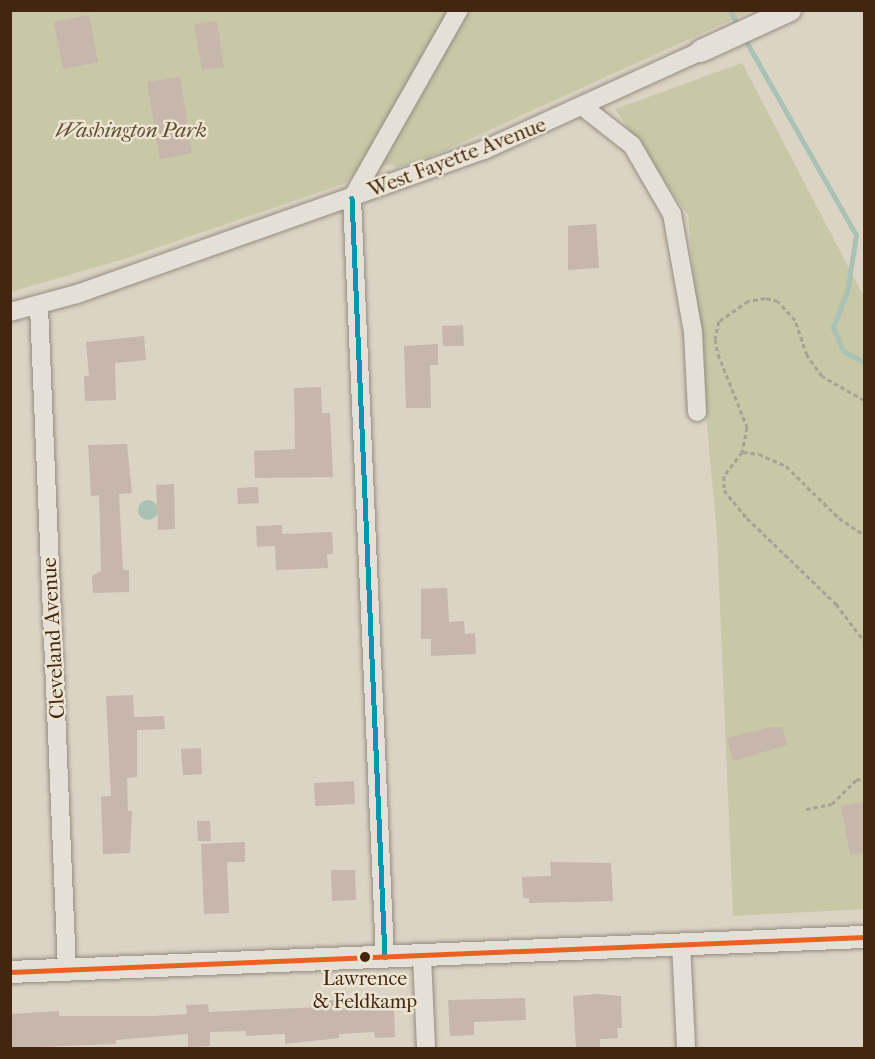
<!DOCTYPE html>
<style>
body{margin:0}
#map{position:relative;width:875px;height:1059px;overflow:hidden;background:#dbd4c4;font-family:"IM FELL French Canon",serif}
div>[style]{position:absolute}
[style*='--x']{left:calc(var(--x)*1px);top:calc(var(--y)*1px);width:calc(var(--w)*1px);rotate:calc(var(--a)*1deg)}
.green>*{inset:0;background:#c8c7a6}
.water>*{inset:0;background:#aac2b5}
.round{border-radius:50%}
.stream>*{height:5px;margin:-2.5px;padding:0 2.5px;transform-origin:2.5px;border-radius:2.5px;background:#aac2b5}
.building>*{inset:0;background:#c6b6ac}
.path>*{height:3px;margin-top:-1.5px;transform-origin:0;background:repeating-linear-gradient(90deg,#a6a199 0 4.5px,transparent 0 7.5px)}
.roads{filter:drop-shadow(0 0 2px #958c81) drop-shadow(0 0 2px #958c81)}
.minor>*{height:18px;margin:-9px;padding:0 9px;transform-origin:9px;border-radius:9px;background:#e4e0d8}
.tertiary>*{height:22px;margin:-11px;padding:0 11px;transform-origin:11px;border-radius:11px;background:#e4e0d8}
.bus-1>*{height:4.5px;margin:-2.25px;padding:0 2.25px;transform-origin:2.25px;border-radius:2.25px;background:#0a95b1}
.bus-2>*{height:4.5px;margin:-2.25px;padding:0 2.25px;transform-origin:2.25px;border-radius:2.25px;background:#e96221}
.dots>*{width:16px;height:16px;translate:-50% -50%;box-sizing:border-box;border:3px solid #ede5d3;border-radius:50%}
span{translate:-50% -50%;white-space:nowrap;text-align:center;line-height:1.15;-webkit-text-stroke:5px #ede5d3;paint-order:stroke}
.bus-label{font-size:20px;color:#43260f}
.park-label{font-size:21px;color:#604c2e;font-style:italic}
.street-label{font-size:21px;color:#43260f}
.frame{position:absolute;inset:0;border:12px solid #43260f;pointer-events:none}
</style>
<div id="map">
<div class="green">
<i style="clip-path:polygon(11px 11px,751px 11px,439px 153px,397px 168px,391px 164px,351px 177px,346px 183px,127px 258px,11px 292px)"></i>
<i style="clip-path:polygon(742px 63px,864px 297px,864px 909px,733px 916px,717px 536px,688px 215px,615px 109px)"></i>
</div>
<div class="water">
<i class="round" style="left:138px;top:500px;width:20px;height:20px"></i>
</div>
<div class="stream">
<i style="--x:730;--y:10;--w:20;--a:63"></i>
<i style="--x:743;--y:36;--w:229;--a:60.4"></i>
<i style="--x:856;--y:235;--w:58;--a:99"></i>
<i style="--x:847;--y:292;--w:38;--a:112"></i>
<i style="--x:833;--y:327;--w:26;--a:67"></i>
<i style="--x:843;--y:351;--w:24;--a:28"></i>
</div>
<div class="building">
<i style="clip-path:polygon(89px 15px,98px 62px,63px 69px,54px 22px)"></i>
<i style="clip-path:polygon(217px 21px,224px 67px,202px 70px,194px 24px)"></i>
<i style="clip-path:polygon(180px 77px,192px 153px,160px 159px,147px 82px)"></i>
<i style="clip-path:polygon(596px 224px,599px 268px,568px 270px,568px 226px)"></i>
<i style="clip-path:polygon(463px 325px,464px 346px,443px 346px,442px 326px)"></i>
<i style="clip-path:polygon(144px 336px,146px 360px,115px 363px,116px 400px,85px 401px,84px 376px,89px 376px,86px 342px)"></i>
<i style="clip-path:polygon(438px 344px,438px 365px,430px 365px,431px 408px,406px 408px,404px 346px)"></i>
<i style="clip-path:polygon(321px 387px,322px 413px,330px 413px,333px 477px,255px 478px,254px 451px,295px 449px,294px 388px)"></i>
<i style="clip-path:polygon(127px 444px,132px 493px,119px 494px,123px 570px,129px 570px,129px 592px,93px 593px,92px 576px,101px 571px,100px 525px,99px 495px,91px 496px,88px 445px)"></i>
<i style="clip-path:polygon(174px 484px,175px 529px,158px 530px,156px 485px)"></i>
<i style="clip-path:polygon(258px 487px,259px 503px,238px 504px,237px 488px)"></i>
<i style="clip-path:polygon(282px 525px,282px 534px,332px 532px,333px 554px,327px 554px,328px 568px,276px 570px,275px 546px,257px 547px,256px 526px)"></i>
<i style="clip-path:polygon(447px 588px,449px 622px,464px 621px,465px 634px,475px 633px,476px 654px,431px 656px,431px 639px,421px 639px,421px 589px)"></i>
<i style="clip-path:polygon(133px 695px,134px 717px,164px 716px,165px 729px,137px 730px,137px 777px,127px 778px,128px 811px,132px 811px,130px 853px,103px 854px,101px 797px,111px 796px,106px 696px)"></i>
<i style="clip-path:polygon(772px 727px,782px 727px,787px 745px,733px 761px,727px 738px)"></i>
<i style="clip-path:polygon(201px 748px,202px 774px,183px 775px,181px 749px)"></i>
<i style="clip-path:polygon(354px 781px,355px 804px,315px 806px,314px 783px)"></i>
<i style="clip-path:polygon(864px 802px,864px 853px,850px 855px,841px 806px)"></i>
<i style="clip-path:polygon(197px 821px,210px 821px,211px 841px,198px 841px)"></i>
<i style="clip-path:polygon(245px 842px,245px 862px,227px 862px,229px 913px,204px 914px,201px 844px)"></i>
<i style="clip-path:polygon(550px 862px,611px 863px,613px 901px,529px 903px,529px 898px,523px 898px,522px 877px,551px 876px)"></i>
<i style="clip-path:polygon(331px 870px,355px 870px,356px 900px,332px 901px)"></i>
<i style="clip-path:polygon(598px 994px,621px 996px,622px 1028px,617px 1028px,618px 1038px,600px 1039px,600px 1048px,576px 1048px,573px 996px)"></i>
<i style="clip-path:polygon(525px 998px,526px 1020px,474px 1022px,474px 1035px,450px 1036px,448px 1000px)"></i>
<i style="clip-path:polygon(321px 1000px,338px 1000px,338px 1008px,394px 1008px,395px 1037px,375px 1038px,374px 1032px,339px 1034px,339px 1038px,285px 1044px,285px 1034px,246px 1036px,246px 1031px,210px 1032px,210px 1046px,188px 1047px,188px 1034px,116px 1040px,116px 1044px,10px 1048px,10px 1014px,59px 1011px,59px 1016px,153px 1016px,187px 1014px,186px 1005px,208px 1004px,209px 1012px,321px 1007px)"></i>
</div>
<div class="path">
<i style="--x:864;--y:400;--w:48;--a:-150.3"></i>
<i style="--x:822;--y:376;--w:26;--a:-126"></i>
<i style="--x:807;--y:355;--w:37;--a:-109"></i>
<i style="--x:795;--y:320;--w:25;--a:-132"></i>
<i style="--x:778;--y:301;--w:13;--a:-167"></i>
<i style="--x:765;--y:298;--w:17;--a:170"></i>
<i style="--x:748;--y:301;--w:35;--a:145"></i>
<i style="--x:719;--y:321;--w:18;--a:103"></i>
<i style="--x:715;--y:339;--w:15;--a:79"></i>
<i style="--x:718;--y:354;--w:79;--a:68.3"></i>
<i style="--x:747;--y:427;--w:25;--a:101"></i>
<i style="--x:742;--y:452;--w:30;--a:127"></i>
<i style="--x:724;--y:476;--w:14;--a:90"></i>
<i style="--x:724;--y:490;--w:36;--a:51"></i>
<i style="--x:747;--y:518;--w:124;--a:44"></i>
<i style="--x:836;--y:604;--w:46;--a:52.9"></i>
<i style="--x:743;--y:452;--w:16;--a:7"></i>
<i style="--x:759;--y:454;--w:30;--a:24"></i>
<i style="--x:786;--y:466;--w:74;--a:44.5"></i>
<i style="--x:839;--y:518;--w:30;--a:34"></i>
<i style="--x:806;--y:809;--w:26;--a:-11"></i>
<i style="--x:832;--y:804;--w:34;--a:-45"></i>
<i style="--x:856;--y:780;--w:8;--a:-14"></i>
</div>
<div class="roads">
<div class="minor">
<i style="--x:582;--y:106;--w:63;--a:38"></i>
<i style="--x:632;--y:145;--w:80;--a:59.9"></i>
<i style="--x:672;--y:214;--w:120;--a:79.9"></i>
<i style="--x:693;--y:332;--w:80;--a:87.1"></i>
<i style="--x:352;--y:198;--w:760;--a:87.51"></i>
<i style="--x:352;--y:198;--w:216;--a:-60.4"></i>
<i style="--x:39;--y:307;--w:664;--a:87.58"></i>
<i style="--x:10;--y:312;--w:69;--a:-15"></i>
<i style="--x:77;--y:294;--w:432;--a:-19.5"></i>
<i style="--x:484;--y:150;--w:239;--a:-24.5"></i>
<i style="--x:681;--y:944;--w:104;--a:87.2"></i>
<i style="--x:422;--y:956;--w:92;--a:87.5"></i>
</div>
<div class="tertiary">
<i style="--x:701;--y:51;--w:98;--a:-24.7"></i>
<i style="--x:10;--y:972;--w:855;--a:-2.35"></i>
</div>
</div>
<div class="bus-1">
<i style="--x:352;--y:198;--w:760;--a:87.51"></i>
</div>
<div class="bus-2">
<i style="--x:10;--y:972;--w:855;--a:-2.35"></i>
</div>
<div class="dots">
<i style="left:365px;top:957px;background:#43260f"></i>
</div>
<div class="bus-label">
<span style="left:365px;top:990px">Lawrence<br>&amp; Feldkamp</span>
</div>
<div class="park-label">
<span style="left:131px;top:130px">Washington Park</span>
</div>
<div class="street-label">
<span style="left:457px;top:157px;rotate:-21deg">West Fayette Avenue</span>
<span style="left:53px;top:638px;rotate:-93deg">Cleveland Avenue</span>
</div>
<div class="frame"></div>
</div>
